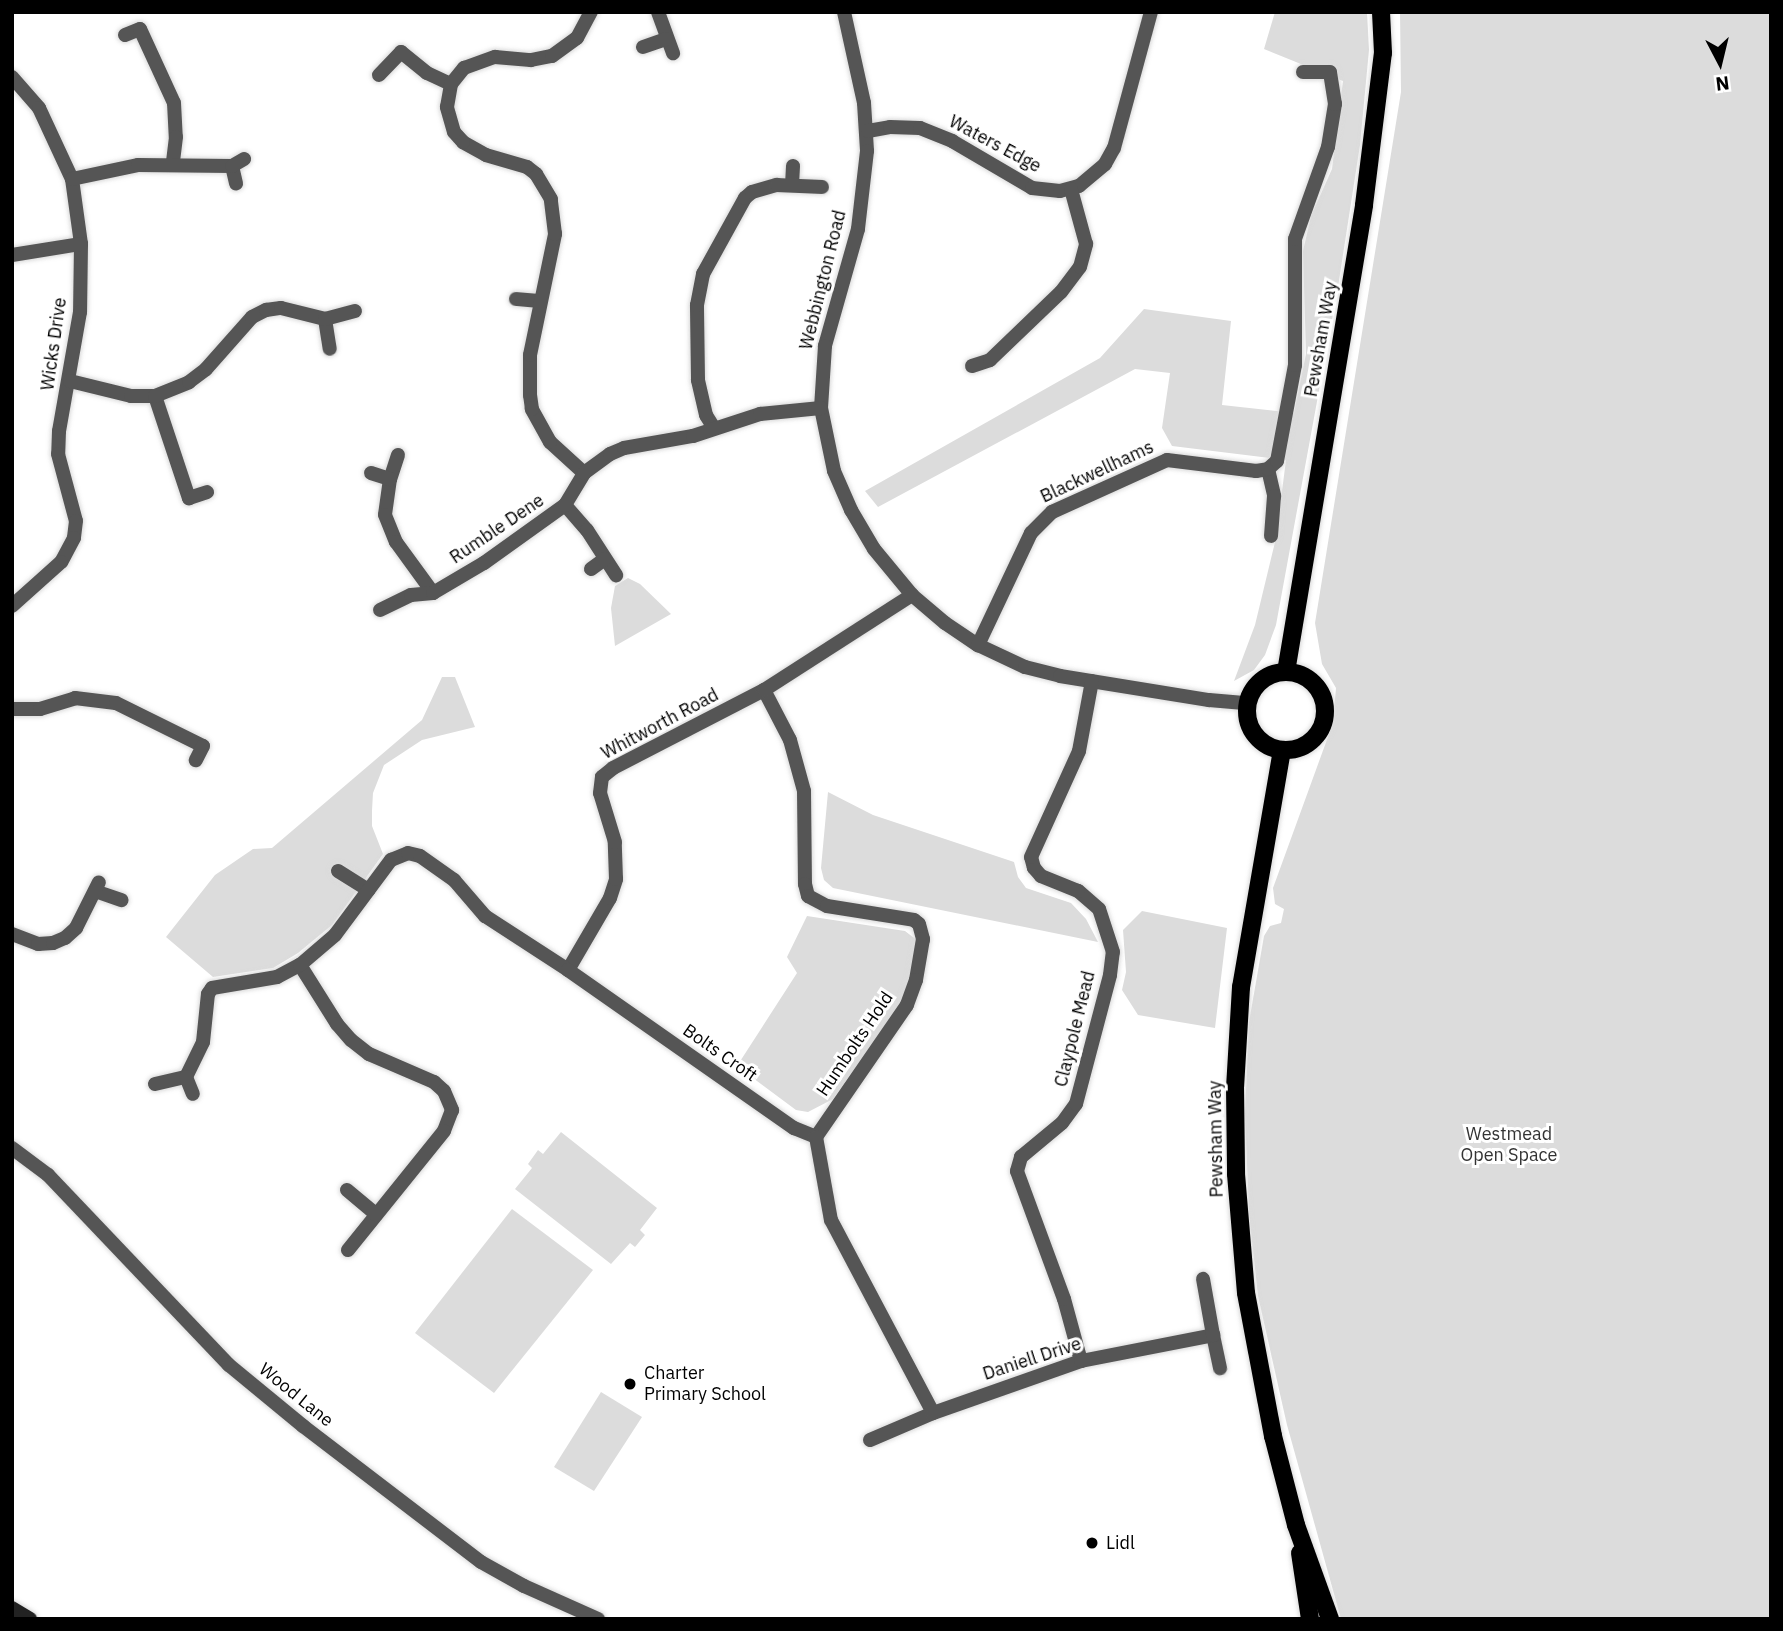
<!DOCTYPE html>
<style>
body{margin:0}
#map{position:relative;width:1783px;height:1631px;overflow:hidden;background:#fff;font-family:"IBM Plex Sans",sans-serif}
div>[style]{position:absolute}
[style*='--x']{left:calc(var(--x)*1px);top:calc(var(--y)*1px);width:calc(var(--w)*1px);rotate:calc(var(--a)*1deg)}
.green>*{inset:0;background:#dcdcdc}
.roads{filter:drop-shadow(0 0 2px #dbdbdb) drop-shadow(0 0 2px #dbdbdb)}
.street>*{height:14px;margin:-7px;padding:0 7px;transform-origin:7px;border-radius:7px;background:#555}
.secondary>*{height:14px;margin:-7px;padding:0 7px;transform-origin:7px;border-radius:7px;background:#222}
.primary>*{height:18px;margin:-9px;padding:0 9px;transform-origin:9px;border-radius:9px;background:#000}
.primary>.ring{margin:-9px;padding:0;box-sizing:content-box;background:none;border:18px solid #000;border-radius:50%}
.dots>*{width:19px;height:19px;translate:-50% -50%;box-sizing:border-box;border:4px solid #fff;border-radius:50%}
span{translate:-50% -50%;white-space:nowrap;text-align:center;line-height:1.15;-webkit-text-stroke:6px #fff;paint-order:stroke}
.street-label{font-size:18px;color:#000}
.park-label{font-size:18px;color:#333}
.poi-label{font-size:18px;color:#000}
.left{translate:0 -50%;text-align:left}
.frame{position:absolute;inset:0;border:14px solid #000;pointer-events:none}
.north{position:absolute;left:1685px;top:28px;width:70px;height:70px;-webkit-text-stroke:5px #fff;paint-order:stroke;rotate:173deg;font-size:19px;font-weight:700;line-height:28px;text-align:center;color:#000}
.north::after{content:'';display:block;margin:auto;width:24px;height:32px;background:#000;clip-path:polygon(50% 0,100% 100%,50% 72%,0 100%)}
</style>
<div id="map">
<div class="green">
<i style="clip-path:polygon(1275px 12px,1367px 12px,1369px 50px,1360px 145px,1338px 287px,1276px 625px,1265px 655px,1254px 670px,1234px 681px,1255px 625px,1276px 538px,1286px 460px,1172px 446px,1162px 428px,1170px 373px,1135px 369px,878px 507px,865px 491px,1100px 358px,1144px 309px,1231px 321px,1222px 405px,1294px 413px,1306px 354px,1303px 251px,1311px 216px,1332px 169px,1343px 81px,1264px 49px)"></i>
<i style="clip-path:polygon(1400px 12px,1771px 12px,1771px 1619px,1341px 1619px,1287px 1425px,1258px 1296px,1249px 1213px,1245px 1114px,1249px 1022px,1264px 936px,1270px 926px,1281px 923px,1284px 909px,1275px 904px,1273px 888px,1333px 723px,1336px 688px,1322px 664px,1315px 623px,1401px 92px)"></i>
<i style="clip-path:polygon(628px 578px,640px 584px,671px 614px,615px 646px,611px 608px,615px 586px)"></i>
<i style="clip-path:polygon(442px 677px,455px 677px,475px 727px,422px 740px,384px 765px,373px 793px,372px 811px,372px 826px,383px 854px,332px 925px,298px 953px,273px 968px,213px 977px,166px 937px,215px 875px,253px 849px,272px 848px,422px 720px)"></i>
<i style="clip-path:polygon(828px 792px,873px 815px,1014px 862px,1018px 877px,1026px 888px,1071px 903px,1086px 919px,1098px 942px,833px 888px,824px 880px,821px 868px)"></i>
<i style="clip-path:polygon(1142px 911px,1227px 928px,1215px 1028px,1138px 1015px,1122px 990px,1126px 972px,1123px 930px)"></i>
<i style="clip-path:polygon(807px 916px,905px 931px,918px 941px,912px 977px,903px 1000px,833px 1099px,808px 1112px,796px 1110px,737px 1066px,797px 973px,787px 957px)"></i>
<i style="clip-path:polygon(561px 1132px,657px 1208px,640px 1230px,645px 1235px,635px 1247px,630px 1243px,611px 1264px,515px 1189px,532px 1168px,528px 1164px,538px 1150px,543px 1154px)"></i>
<i style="clip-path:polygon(512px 1209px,593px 1270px,494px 1393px,415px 1333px)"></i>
<i style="clip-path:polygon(601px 1392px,642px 1417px,594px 1491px,554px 1467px)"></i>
</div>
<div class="roads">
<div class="street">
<i style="--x:658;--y:12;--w:44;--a:69.9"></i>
<i style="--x:844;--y:12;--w:93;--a:77.6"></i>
<i style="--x:864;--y:103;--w:48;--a:86.4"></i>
<i style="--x:867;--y:151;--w:79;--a:96.6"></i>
<i style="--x:858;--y:229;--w:122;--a:105.8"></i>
<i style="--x:825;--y:346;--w:62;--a:93.7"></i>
<i style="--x:821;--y:408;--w:64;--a:78.3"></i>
<i style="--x:834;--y:471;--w:43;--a:66.4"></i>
<i style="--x:851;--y:510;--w:45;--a:59.5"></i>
<i style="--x:874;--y:549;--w:60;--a:50.4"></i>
<i style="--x:912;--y:595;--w:43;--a:40.3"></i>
<i style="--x:945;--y:623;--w:40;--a:34"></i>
<i style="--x:978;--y:645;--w:52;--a:25.1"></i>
<i style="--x:1025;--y:667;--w:36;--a:14"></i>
<i style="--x:1060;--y:676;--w:151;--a:9.2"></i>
<i style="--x:1209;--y:700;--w:38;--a:5"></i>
<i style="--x:125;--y:35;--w:16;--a:-22"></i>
<i style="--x:140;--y:29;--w:81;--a:65.3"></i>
<i style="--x:174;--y:103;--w:34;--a:87"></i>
<i style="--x:176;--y:137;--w:26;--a:97"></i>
<i style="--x:643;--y:47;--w:24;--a:-19"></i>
<i style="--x:379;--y:75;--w:32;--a:-46"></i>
<i style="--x:401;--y:52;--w:33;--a:39"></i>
<i style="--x:427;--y:73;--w:26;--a:25"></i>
<i style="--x:12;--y:77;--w:41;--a:48.9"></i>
<i style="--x:39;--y:108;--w:78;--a:65.1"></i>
<i style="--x:72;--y:179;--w:66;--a:82.1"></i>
<i style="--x:81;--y:244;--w:68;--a:90.8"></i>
<i style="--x:80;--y:312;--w:121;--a:100"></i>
<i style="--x:59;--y:431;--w:23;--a:92"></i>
<i style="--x:58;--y:454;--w:69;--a:75"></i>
<i style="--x:76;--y:521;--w:17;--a:97"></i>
<i style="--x:74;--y:538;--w:27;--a:118"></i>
<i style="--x:61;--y:562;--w:66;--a:138.1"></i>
<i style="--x:868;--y:131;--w:22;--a:-10"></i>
<i style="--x:890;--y:127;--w:30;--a:2"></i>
<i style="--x:920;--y:128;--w:35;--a:22"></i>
<i style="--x:952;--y:141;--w:93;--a:30.4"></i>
<i style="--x:1032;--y:188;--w:28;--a:6"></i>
<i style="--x:1060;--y:191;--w:20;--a:-15"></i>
<i style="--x:1079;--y:186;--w:34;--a:-40"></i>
<i style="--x:1105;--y:164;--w:18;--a:-61"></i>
<i style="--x:1114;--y:148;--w:141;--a:-74.8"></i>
<i style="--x:232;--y:166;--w:18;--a:77"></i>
<i style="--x:72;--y:179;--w:67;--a:-12"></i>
<i style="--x:138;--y:165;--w:94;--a:0.6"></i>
<i style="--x:232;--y:166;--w:14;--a:-30"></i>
<i style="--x:792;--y:185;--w:19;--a:-87"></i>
<i style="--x:12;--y:255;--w:70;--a:-9.1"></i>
<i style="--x:516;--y:299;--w:22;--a:5"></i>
<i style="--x:325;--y:319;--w:30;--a:81"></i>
<i style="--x:972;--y:366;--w:19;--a:-18"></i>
<i style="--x:990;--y:360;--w:98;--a:-43.8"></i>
<i style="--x:1061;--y:292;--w:31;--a:-53"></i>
<i style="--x:1080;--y:267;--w:24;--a:-75"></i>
<i style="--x:1086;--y:244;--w:57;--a:-105.3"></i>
<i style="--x:70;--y:381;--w:63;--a:13.8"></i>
<i style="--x:131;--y:396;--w:24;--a:0"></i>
<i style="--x:155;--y:396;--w:108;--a:71.6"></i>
<i style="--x:189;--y:498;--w:19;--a:-18"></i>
<i style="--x:155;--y:396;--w:37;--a:-22"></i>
<i style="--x:189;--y:382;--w:21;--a:-37"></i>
<i style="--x:206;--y:369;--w:69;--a:-48.5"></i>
<i style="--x:252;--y:317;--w:16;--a:-27"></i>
<i style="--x:266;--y:310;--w:15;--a:-8"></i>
<i style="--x:281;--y:308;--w:45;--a:14"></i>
<i style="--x:325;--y:319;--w:31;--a:-15"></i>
<i style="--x:714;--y:428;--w:15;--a:-122"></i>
<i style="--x:706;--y:415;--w:36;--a:-103"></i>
<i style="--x:698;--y:380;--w:75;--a:-90.8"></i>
<i style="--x:697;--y:305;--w:32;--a:-79"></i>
<i style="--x:703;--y:274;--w:87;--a:-61.1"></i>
<i style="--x:745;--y:198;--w:9;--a:-41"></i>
<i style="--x:752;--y:192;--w:26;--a:-16"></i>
<i style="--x:777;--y:185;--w:45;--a:2.5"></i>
<i style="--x:398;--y:455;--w:25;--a:108"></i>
<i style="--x:390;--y:479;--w:36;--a:98"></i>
<i style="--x:385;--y:515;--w:29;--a:68"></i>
<i style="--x:396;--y:542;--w:63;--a:54"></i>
<i style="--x:1268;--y:469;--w:28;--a:77"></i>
<i style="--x:1274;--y:496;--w:40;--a:94.3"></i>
<i style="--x:371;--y:473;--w:20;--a:18"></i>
<i style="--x:584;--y:473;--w:46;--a:-137.6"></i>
<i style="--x:550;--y:442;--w:38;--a:-119"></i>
<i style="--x:532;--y:409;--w:14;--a:-98"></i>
<i style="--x:530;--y:395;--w:40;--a:-90"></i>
<i style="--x:530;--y:355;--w:124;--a:-78.3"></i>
<i style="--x:555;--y:234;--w:35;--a:-97"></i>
<i style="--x:551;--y:199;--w:29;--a:-121"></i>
<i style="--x:536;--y:174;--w:11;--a:-142"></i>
<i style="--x:527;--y:167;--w:43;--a:-163.7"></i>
<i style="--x:486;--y:155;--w:26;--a:-151"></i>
<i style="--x:463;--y:142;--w:13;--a:-132"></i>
<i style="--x:454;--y:132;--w:26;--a:-106"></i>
<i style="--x:447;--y:107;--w:23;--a:-80"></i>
<i style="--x:451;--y:84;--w:21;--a:-51"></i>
<i style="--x:464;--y:68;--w:33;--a:-20"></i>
<i style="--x:495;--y:57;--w:36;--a:5"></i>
<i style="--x:531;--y:60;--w:21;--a:-11"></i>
<i style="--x:552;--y:56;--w:31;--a:-36"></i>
<i style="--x:577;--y:38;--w:30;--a:-62"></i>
<i style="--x:565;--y:505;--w:33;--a:49"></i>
<i style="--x:587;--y:530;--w:54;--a:57.2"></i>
<i style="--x:591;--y:569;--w:17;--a:-36"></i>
<i style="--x:380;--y:610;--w:34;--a:-26"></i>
<i style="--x:411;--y:595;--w:22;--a:-5"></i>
<i style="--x:433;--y:593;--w:59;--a:-30.5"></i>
<i style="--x:484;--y:563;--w:100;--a:-35.6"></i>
<i style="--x:565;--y:505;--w:37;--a:-59"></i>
<i style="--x:584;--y:473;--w:32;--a:-36"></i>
<i style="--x:610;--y:454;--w:15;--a:-23"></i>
<i style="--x:624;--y:448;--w:70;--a:-9.9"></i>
<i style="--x:693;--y:436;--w:71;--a:-18.2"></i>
<i style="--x:760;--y:414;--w:61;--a:-5.6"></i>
<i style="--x:978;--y:645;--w:124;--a:-64.7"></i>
<i style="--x:1031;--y:533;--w:30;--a:-45"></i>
<i style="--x:1052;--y:512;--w:126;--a:-24.3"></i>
<i style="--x:1167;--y:460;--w:90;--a:7"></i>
<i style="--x:1256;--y:471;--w:12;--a:-9"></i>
<i style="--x:1268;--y:469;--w:12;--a:-42"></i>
<i style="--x:1277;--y:461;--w:98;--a:-79.4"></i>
<i style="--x:1295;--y:365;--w:126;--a:-90"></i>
<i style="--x:1295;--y:239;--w:98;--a:-70.3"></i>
<i style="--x:1328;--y:147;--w:44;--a:-80.8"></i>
<i style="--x:1335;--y:104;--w:32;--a:-99"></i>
<i style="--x:1330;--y:72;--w:27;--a:180"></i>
<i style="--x:764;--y:690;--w:56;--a:62.5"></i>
<i style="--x:790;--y:740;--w:53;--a:74.6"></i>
<i style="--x:804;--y:791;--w:93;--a:89.4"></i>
<i style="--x:805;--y:884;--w:12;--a:76"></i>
<i style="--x:808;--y:896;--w:21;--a:28"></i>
<i style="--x:827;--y:906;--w:88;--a:9.1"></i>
<i style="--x:914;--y:920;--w:6;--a:39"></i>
<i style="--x:919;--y:924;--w:16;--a:75"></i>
<i style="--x:923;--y:939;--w:42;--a:99.7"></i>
<i style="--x:916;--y:980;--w:27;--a:110"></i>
<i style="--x:907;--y:1005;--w:160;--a:124.6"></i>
<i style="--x:12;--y:709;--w:28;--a:0"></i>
<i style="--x:40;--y:709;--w:37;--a:-17"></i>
<i style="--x:75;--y:698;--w:41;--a:7"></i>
<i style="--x:116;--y:703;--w:97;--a:26.3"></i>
<i style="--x:203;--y:746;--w:16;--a:117"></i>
<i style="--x:338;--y:871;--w:36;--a:32"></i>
<i style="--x:95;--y:891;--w:28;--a:19"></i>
<i style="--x:12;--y:934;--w:28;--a:21"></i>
<i style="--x:38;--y:944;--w:15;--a:-4"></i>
<i style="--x:53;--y:943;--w:13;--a:-23"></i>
<i style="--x:65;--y:938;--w:15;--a:-42"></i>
<i style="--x:76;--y:928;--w:51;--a:-63.4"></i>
<i style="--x:300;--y:965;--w:70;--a:57.9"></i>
<i style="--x:337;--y:1024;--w:21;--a:49"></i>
<i style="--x:351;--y:1040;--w:23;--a:38"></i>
<i style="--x:369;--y:1054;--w:71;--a:23.3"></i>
<i style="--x:434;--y:1082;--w:13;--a:42"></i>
<i style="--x:444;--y:1091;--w:21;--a:67"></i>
<i style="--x:452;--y:1110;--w:22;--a:111"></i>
<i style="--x:444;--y:1131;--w:153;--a:128.9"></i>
<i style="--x:568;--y:970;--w:83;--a:-59.7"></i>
<i style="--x:610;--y:898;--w:20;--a:-72"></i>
<i style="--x:616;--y:879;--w:37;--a:-92"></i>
<i style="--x:615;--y:842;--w:51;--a:-107"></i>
<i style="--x:600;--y:793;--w:16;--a:-83"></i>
<i style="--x:602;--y:777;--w:14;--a:-39"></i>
<i style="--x:613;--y:768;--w:170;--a:-27.3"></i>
<i style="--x:764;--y:690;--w:176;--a:-32.7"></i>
<i style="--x:186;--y:1077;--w:39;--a:-64"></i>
<i style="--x:203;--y:1042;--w:48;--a:-84.1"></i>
<i style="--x:208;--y:994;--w:7;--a:-56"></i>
<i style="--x:212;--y:988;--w:66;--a:-9.6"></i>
<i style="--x:277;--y:977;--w:26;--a:-28"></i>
<i style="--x:300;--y:965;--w:46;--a:-40.6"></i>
<i style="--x:335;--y:935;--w:94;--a:-53.3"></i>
<i style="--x:391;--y:860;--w:18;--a:-22"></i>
<i style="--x:408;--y:853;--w:12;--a:14"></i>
<i style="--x:420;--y:856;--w:42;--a:35.2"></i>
<i style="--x:454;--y:880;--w:48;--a:49.3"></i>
<i style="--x:485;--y:916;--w:99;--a:33"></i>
<i style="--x:568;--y:970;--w:276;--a:35"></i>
<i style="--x:794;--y:1128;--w:24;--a:22"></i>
<i style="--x:816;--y:1137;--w:84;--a:79.8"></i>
<i style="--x:831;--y:1220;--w:218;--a:62.1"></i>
<i style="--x:155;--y:1084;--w:32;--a:-13"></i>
<i style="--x:186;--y:1077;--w:18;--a:68"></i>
<i style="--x:12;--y:1148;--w:45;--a:36.9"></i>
<i style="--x:48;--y:1175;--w:262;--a:46.4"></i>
<i style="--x:229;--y:1365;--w:96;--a:39.5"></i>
<i style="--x:303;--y:1426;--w:224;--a:37.4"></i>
<i style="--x:481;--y:1562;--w:49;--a:29.2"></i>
<i style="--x:524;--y:1586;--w:81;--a:24"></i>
<i style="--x:347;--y:1190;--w:38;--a:40"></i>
<i style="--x:1213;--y:1335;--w:34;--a:78"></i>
<i style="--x:1081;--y:1361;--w:64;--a:-105.3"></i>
<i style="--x:1064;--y:1299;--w:136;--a:-110.2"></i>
<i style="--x:1017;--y:1171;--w:15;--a:-74"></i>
<i style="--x:1021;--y:1157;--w:53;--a:-39.7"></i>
<i style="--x:1062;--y:1123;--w:24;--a:-54"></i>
<i style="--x:1076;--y:1104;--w:133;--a:-75.2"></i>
<i style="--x:1110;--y:975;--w:23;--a:-83"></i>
<i style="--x:1113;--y:952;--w:45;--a:-108"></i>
<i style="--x:1099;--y:909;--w:28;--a:-139"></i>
<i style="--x:1078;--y:891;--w:40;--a:-158"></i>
<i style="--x:1041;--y:876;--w:11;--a:-131"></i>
<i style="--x:1034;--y:868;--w:11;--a:-105"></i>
<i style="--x:1031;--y:857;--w:116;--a:-65.6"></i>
<i style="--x:1079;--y:751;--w:71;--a:-79.5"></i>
<i style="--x:870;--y:1440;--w:69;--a:-23.2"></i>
<i style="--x:933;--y:1413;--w:157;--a:-19.4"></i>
<i style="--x:1081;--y:1361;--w:135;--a:-11.1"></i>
<i style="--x:1213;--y:1335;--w:57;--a:-100.1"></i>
</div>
<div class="secondary">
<i style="--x:12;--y:1608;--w:21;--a:31"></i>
</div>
<div class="primary">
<i style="--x:1286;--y:672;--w:473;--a:-80.5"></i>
<i style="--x:1364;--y:205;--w:153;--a:-82.9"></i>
<i style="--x:1383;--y:53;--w:41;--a:-92.8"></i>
<i class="ring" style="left:1247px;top:672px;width:60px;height:60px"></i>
<i style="--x:1282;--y:750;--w:241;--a:99.8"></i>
<i style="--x:1241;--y:987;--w:100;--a:93.4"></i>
<i style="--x:1235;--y:1087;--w:87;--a:89.3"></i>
<i style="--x:1236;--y:1174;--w:119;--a:85.2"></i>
<i style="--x:1246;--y:1293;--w:146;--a:79.3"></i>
<i style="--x:1273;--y:1436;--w:92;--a:75.5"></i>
<i style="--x:1296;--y:1525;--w:100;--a:70.1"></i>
<i style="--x:1300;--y:1553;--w:67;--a:81.4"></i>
</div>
</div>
<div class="dots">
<i style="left:630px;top:1384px;background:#000"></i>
<i style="left:1092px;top:1543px;background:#000"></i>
</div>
<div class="street-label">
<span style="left:995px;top:144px;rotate:28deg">Waters Edge</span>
<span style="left:823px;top:280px;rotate:-76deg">Webbington Road</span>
<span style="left:1321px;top:339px;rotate:-80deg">Pewsham Way</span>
<span style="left:54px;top:344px;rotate:-82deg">Wicks Drive</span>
<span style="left:1097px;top:472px;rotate:-25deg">Blackwellhams</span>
<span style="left:497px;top:529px;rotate:-34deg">Rumble Dene</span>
<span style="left:660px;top:724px;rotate:-28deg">Whitworth Road</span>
<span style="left:1075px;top:1029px;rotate:-76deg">Claypole Mead</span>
<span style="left:855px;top:1044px;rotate:-56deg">Humbolts Hold</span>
<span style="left:720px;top:1053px;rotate:35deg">Bolts Croft</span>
<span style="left:1216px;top:1139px;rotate:-91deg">Pewsham Way</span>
<span style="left:1032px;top:1359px;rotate:-18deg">Daniell Drive</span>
<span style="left:296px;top:1395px;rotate:39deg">Wood Lane</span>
</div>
<div class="park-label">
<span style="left:1509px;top:1145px">Westmead<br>Open Space</span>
</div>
<div class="poi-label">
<span class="left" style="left:644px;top:1384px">Charter<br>Primary School</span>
<span class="left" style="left:1106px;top:1543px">Lidl</span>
</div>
<div class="frame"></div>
<div class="north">N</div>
</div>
